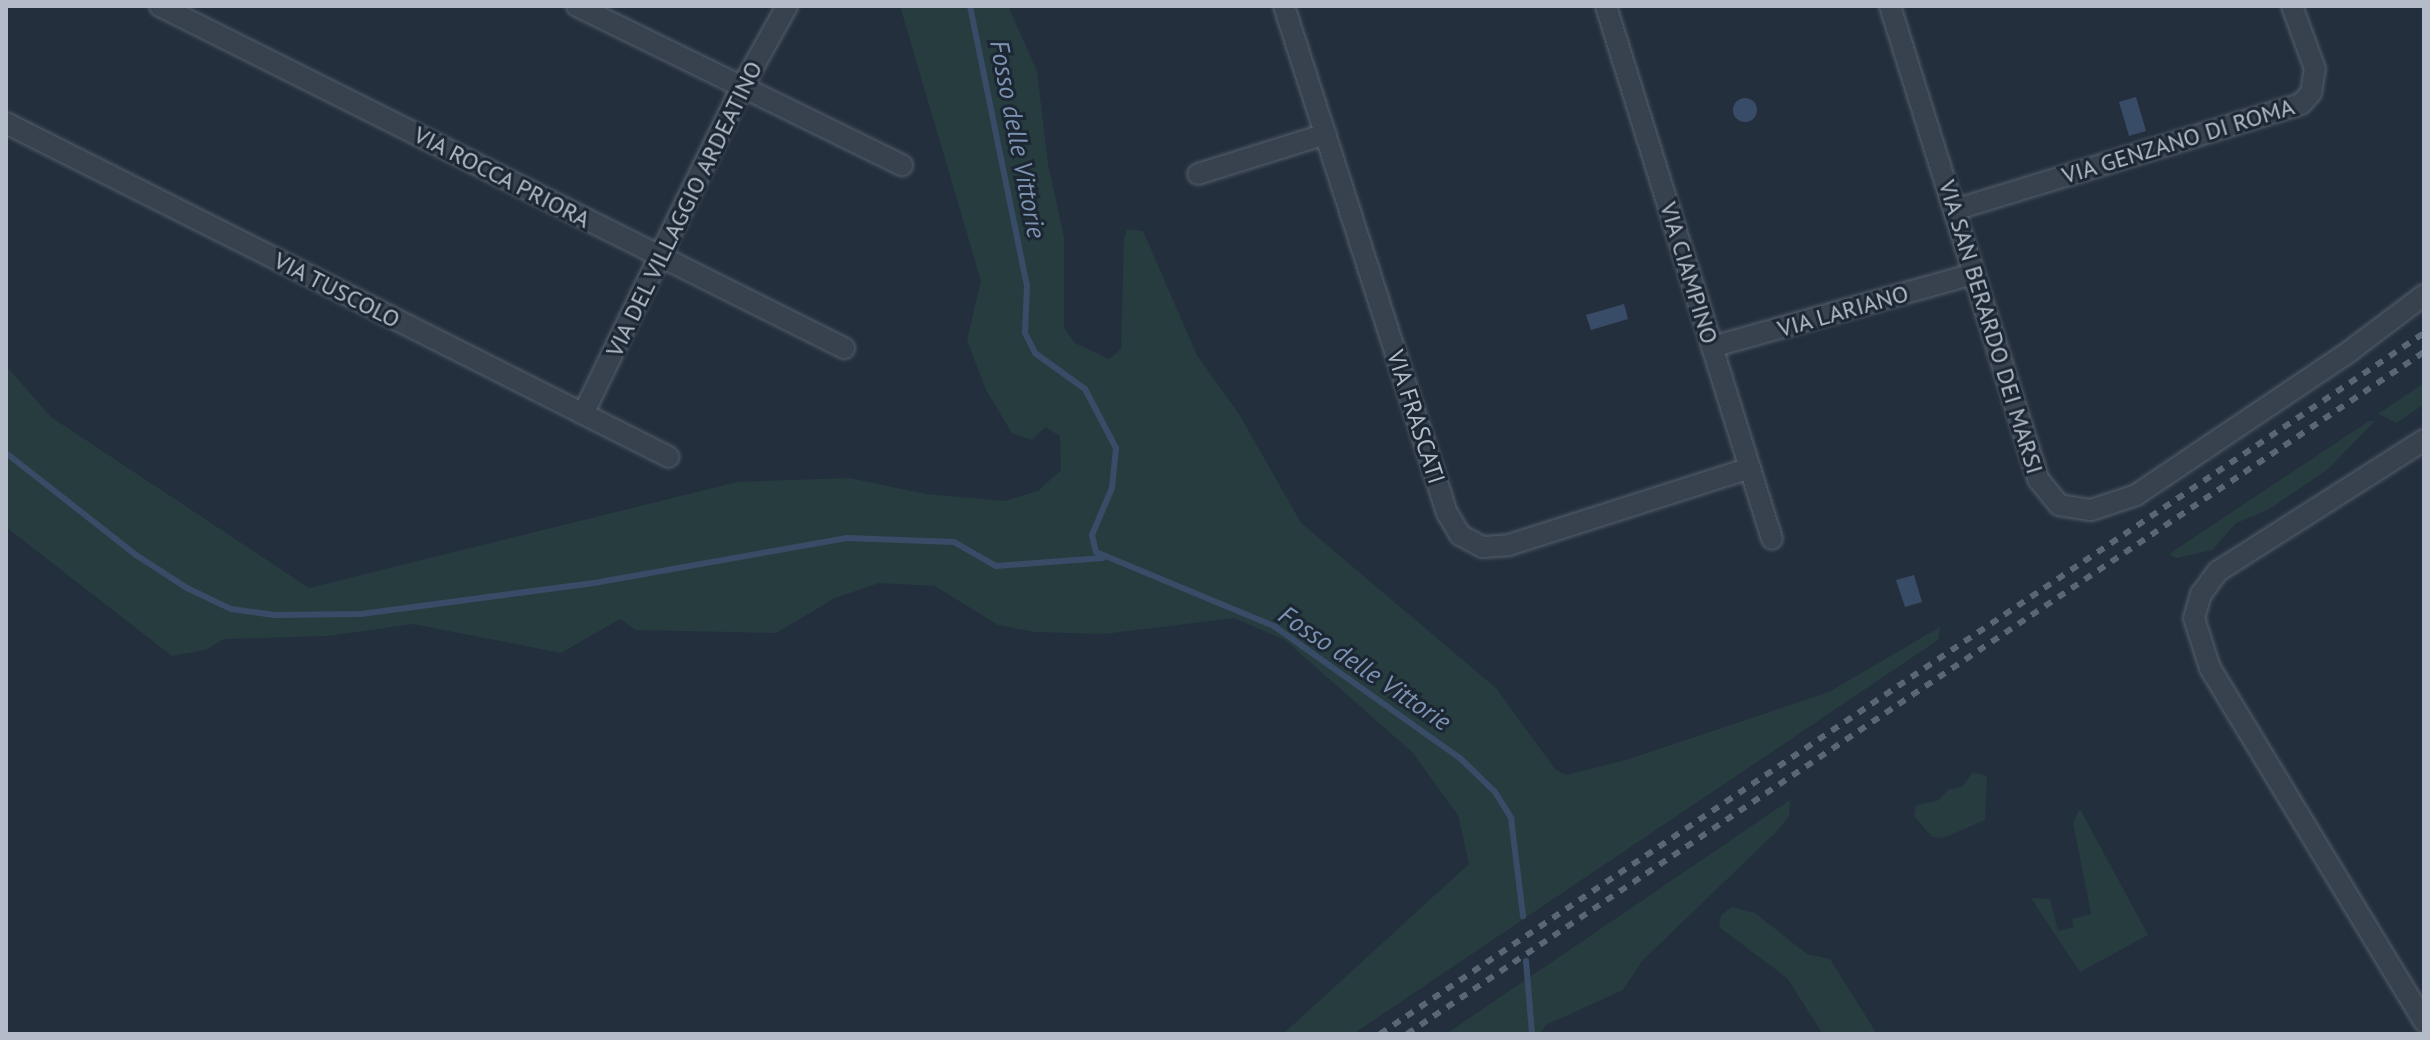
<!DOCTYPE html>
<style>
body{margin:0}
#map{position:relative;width:2430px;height:1040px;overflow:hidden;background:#242f3e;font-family:"PT Sans",sans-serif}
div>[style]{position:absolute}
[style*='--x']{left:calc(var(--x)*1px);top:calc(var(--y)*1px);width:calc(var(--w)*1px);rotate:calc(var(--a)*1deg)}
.green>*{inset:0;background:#263c3f}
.water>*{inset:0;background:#394c67}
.round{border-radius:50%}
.stream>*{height:6px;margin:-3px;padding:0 3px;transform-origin:3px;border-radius:3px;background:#394c67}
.roads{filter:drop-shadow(0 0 2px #565f6c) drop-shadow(0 0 2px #565f6c)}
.minor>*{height:20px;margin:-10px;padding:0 10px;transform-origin:10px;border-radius:10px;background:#38414e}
.rail>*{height:6px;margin-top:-3px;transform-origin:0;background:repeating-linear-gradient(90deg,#5a6575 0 8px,transparent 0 16px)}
span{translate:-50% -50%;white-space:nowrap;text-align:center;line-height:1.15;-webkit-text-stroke:6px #1d2633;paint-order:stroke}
.street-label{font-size:24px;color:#b4bcc9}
.water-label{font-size:26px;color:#7c92b1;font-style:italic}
.frame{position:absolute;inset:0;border:8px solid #b4bcc9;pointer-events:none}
</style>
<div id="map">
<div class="green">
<i style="clip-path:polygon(900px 6px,1008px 6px,1037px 71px,1048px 164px,1064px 237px,1064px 328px,1075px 343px,1109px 359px,1121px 349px,1124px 239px,1127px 229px,1143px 231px,1197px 355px,1239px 414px,1301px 523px,1496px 688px,1555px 769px,1566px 775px,1629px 759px,1829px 692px,1940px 627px,1938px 640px,1353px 1034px,1283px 1034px,1469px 864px,1458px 815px,1412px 752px,1285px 640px,1234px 618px,1104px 634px,1035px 632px,998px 625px,935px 586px,879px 583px,835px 598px,776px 633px,636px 630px,620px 619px,561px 653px,413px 624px,327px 636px,224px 639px,205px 650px,172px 656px,6px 527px,6px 366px,51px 417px,309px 588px,737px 482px,849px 478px,926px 494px,1004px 501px,1038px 491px,1061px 470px,1060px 436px,1045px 427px,1032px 440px,1012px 433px,986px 390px,967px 340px,981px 281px)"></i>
<i style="clip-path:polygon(2424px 383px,2424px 404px,2397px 423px,2378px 414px)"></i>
<i style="clip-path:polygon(2369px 421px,2375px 421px,2327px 470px,2268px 510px,2236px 523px,2212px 550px,2176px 558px,2169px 554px)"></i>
<i style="clip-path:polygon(1973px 772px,1987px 776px,1985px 820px,1943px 838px,1932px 837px,1914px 816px,1916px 805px,1937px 801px,1949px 789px,1962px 787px)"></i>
<i style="clip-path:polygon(1790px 800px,1789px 816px,1778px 830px,1642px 961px,1623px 990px,1546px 1025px,1540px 1034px,1446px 1034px)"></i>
<i style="clip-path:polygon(2080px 809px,2148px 935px,2080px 972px,2031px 898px,2050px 899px,2058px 931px,2074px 927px,2072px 919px,2091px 914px,2073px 822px)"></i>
<i style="clip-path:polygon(1732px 907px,1755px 913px,1807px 954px,1830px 959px,1877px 1034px,1823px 1034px,1787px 978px,1719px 927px,1721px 915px)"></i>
</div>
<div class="water">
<i style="clip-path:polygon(2136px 97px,2146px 131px,2129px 136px,2119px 102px)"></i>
<i class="round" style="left:1733px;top:98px;width:24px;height:24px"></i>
<i style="clip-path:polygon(1624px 304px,1628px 319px,1591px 330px,1586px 315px)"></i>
<i style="clip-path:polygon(1914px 575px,1922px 602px,1905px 607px,1896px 580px)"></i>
</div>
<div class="stream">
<i style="--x:970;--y:6;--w:285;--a:78.5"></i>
<i style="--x:1027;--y:285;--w:48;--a:92.4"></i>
<i style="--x:1025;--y:333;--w:22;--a:63"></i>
<i style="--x:1035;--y:353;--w:62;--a:35.8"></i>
<i style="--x:1085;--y:389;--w:67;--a:62.3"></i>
<i style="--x:1116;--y:448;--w:40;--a:95.7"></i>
<i style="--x:1112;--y:488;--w:51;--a:113.1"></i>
<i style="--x:1092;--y:535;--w:17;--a:77"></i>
<i style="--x:1096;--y:552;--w:193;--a:22.6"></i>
<i style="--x:1274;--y:626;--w:228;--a:35.4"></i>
<i style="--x:1460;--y:758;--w:49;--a:44.2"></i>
<i style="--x:1495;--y:792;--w:31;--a:58"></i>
<i style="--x:1511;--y:818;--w:99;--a:83"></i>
<i style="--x:6;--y:453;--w:165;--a:38.1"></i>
<i style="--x:136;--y:555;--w:61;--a:32.9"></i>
<i style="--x:187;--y:588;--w:49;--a:25.5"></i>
<i style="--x:231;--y:609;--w:44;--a:7.8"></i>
<i style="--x:275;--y:615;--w:86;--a:-0.7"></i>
<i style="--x:361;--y:614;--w:235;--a:-7.6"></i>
<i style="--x:594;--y:583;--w:257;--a:-10.1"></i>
<i style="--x:847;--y:538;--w:107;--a:2.1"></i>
<i style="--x:954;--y:542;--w:48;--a:29.7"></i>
<i style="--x:996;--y:566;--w:107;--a:-4.3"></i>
<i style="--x:1526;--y:961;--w:73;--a:85.3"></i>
</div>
<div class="roads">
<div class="minor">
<i style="--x:160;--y:6;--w:765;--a:26.57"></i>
<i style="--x:577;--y:6;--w:362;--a:26.1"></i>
<i style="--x:1284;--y:6;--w:533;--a:72.18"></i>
<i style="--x:1447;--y:513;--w:26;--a:59"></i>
<i style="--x:1460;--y:535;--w:26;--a:28"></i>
<i style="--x:1483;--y:547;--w:26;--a:-4"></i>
<i style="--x:1509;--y:545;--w:253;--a:-17.7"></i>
<i style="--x:1606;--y:6;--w:558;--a:72.7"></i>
<i style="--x:1890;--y:6;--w:496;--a:72.6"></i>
<i style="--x:2038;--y:479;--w:33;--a:51"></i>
<i style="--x:2059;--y:505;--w:32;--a:9"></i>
<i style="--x:2091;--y:510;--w:47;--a:-18.4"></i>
<i style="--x:2136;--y:495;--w:258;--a:-33.9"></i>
<i style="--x:2350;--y:351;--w:93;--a:-37.1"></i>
<i style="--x:6;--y:123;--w:742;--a:26.74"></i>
<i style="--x:1198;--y:174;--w:134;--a:-17.4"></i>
<i style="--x:1954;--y:210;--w:363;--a:-17"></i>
<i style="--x:2301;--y:104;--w:15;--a:-48"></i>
<i style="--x:2311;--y:93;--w:24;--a:-81"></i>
<i style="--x:2315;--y:69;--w:67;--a:-110.1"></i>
<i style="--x:1712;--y:347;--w:272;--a:-15.6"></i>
<i style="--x:583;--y:414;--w:364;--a:-64.1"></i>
<i style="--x:742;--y:87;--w:93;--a:-60.9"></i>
<i style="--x:2424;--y:440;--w:244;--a:147.5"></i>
<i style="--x:2218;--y:571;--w:29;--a:126"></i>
<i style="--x:2201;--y:594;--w:25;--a:106"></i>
<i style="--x:2194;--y:618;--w:52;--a:72.3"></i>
<i style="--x:2210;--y:668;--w:414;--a:58.8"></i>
</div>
</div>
<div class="rail">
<i style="--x:1380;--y:1034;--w:1258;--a:-33.88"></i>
<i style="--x:1407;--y:1034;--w:1225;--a:-33.85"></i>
</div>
<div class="street-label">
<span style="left:2178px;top:141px;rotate:-17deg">VIA GENZANO DI ROMA</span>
<span style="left:502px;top:177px;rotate:27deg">VIA ROCCA PRIORA</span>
<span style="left:684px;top:209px;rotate:-64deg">VIA DEL VILLAGGIO ARDEATINO</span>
<span style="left:1689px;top:273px;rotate:73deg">VIA CIAMPINO</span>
<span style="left:337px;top:290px;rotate:27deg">VIA TUSCOLO</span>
<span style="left:1843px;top:311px;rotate:-16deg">VIA LARIANO</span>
<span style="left:1991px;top:327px;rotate:73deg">VIA SAN BERARDO DEI MARSI</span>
<span style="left:1416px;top:417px;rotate:72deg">VIA FRASCATI</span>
</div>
<div class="water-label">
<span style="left:1018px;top:139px;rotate:79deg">Fosso delle Vittorie</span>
<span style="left:1365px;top:668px;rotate:34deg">Fosso delle Vittorie</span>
</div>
<div class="frame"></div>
</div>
